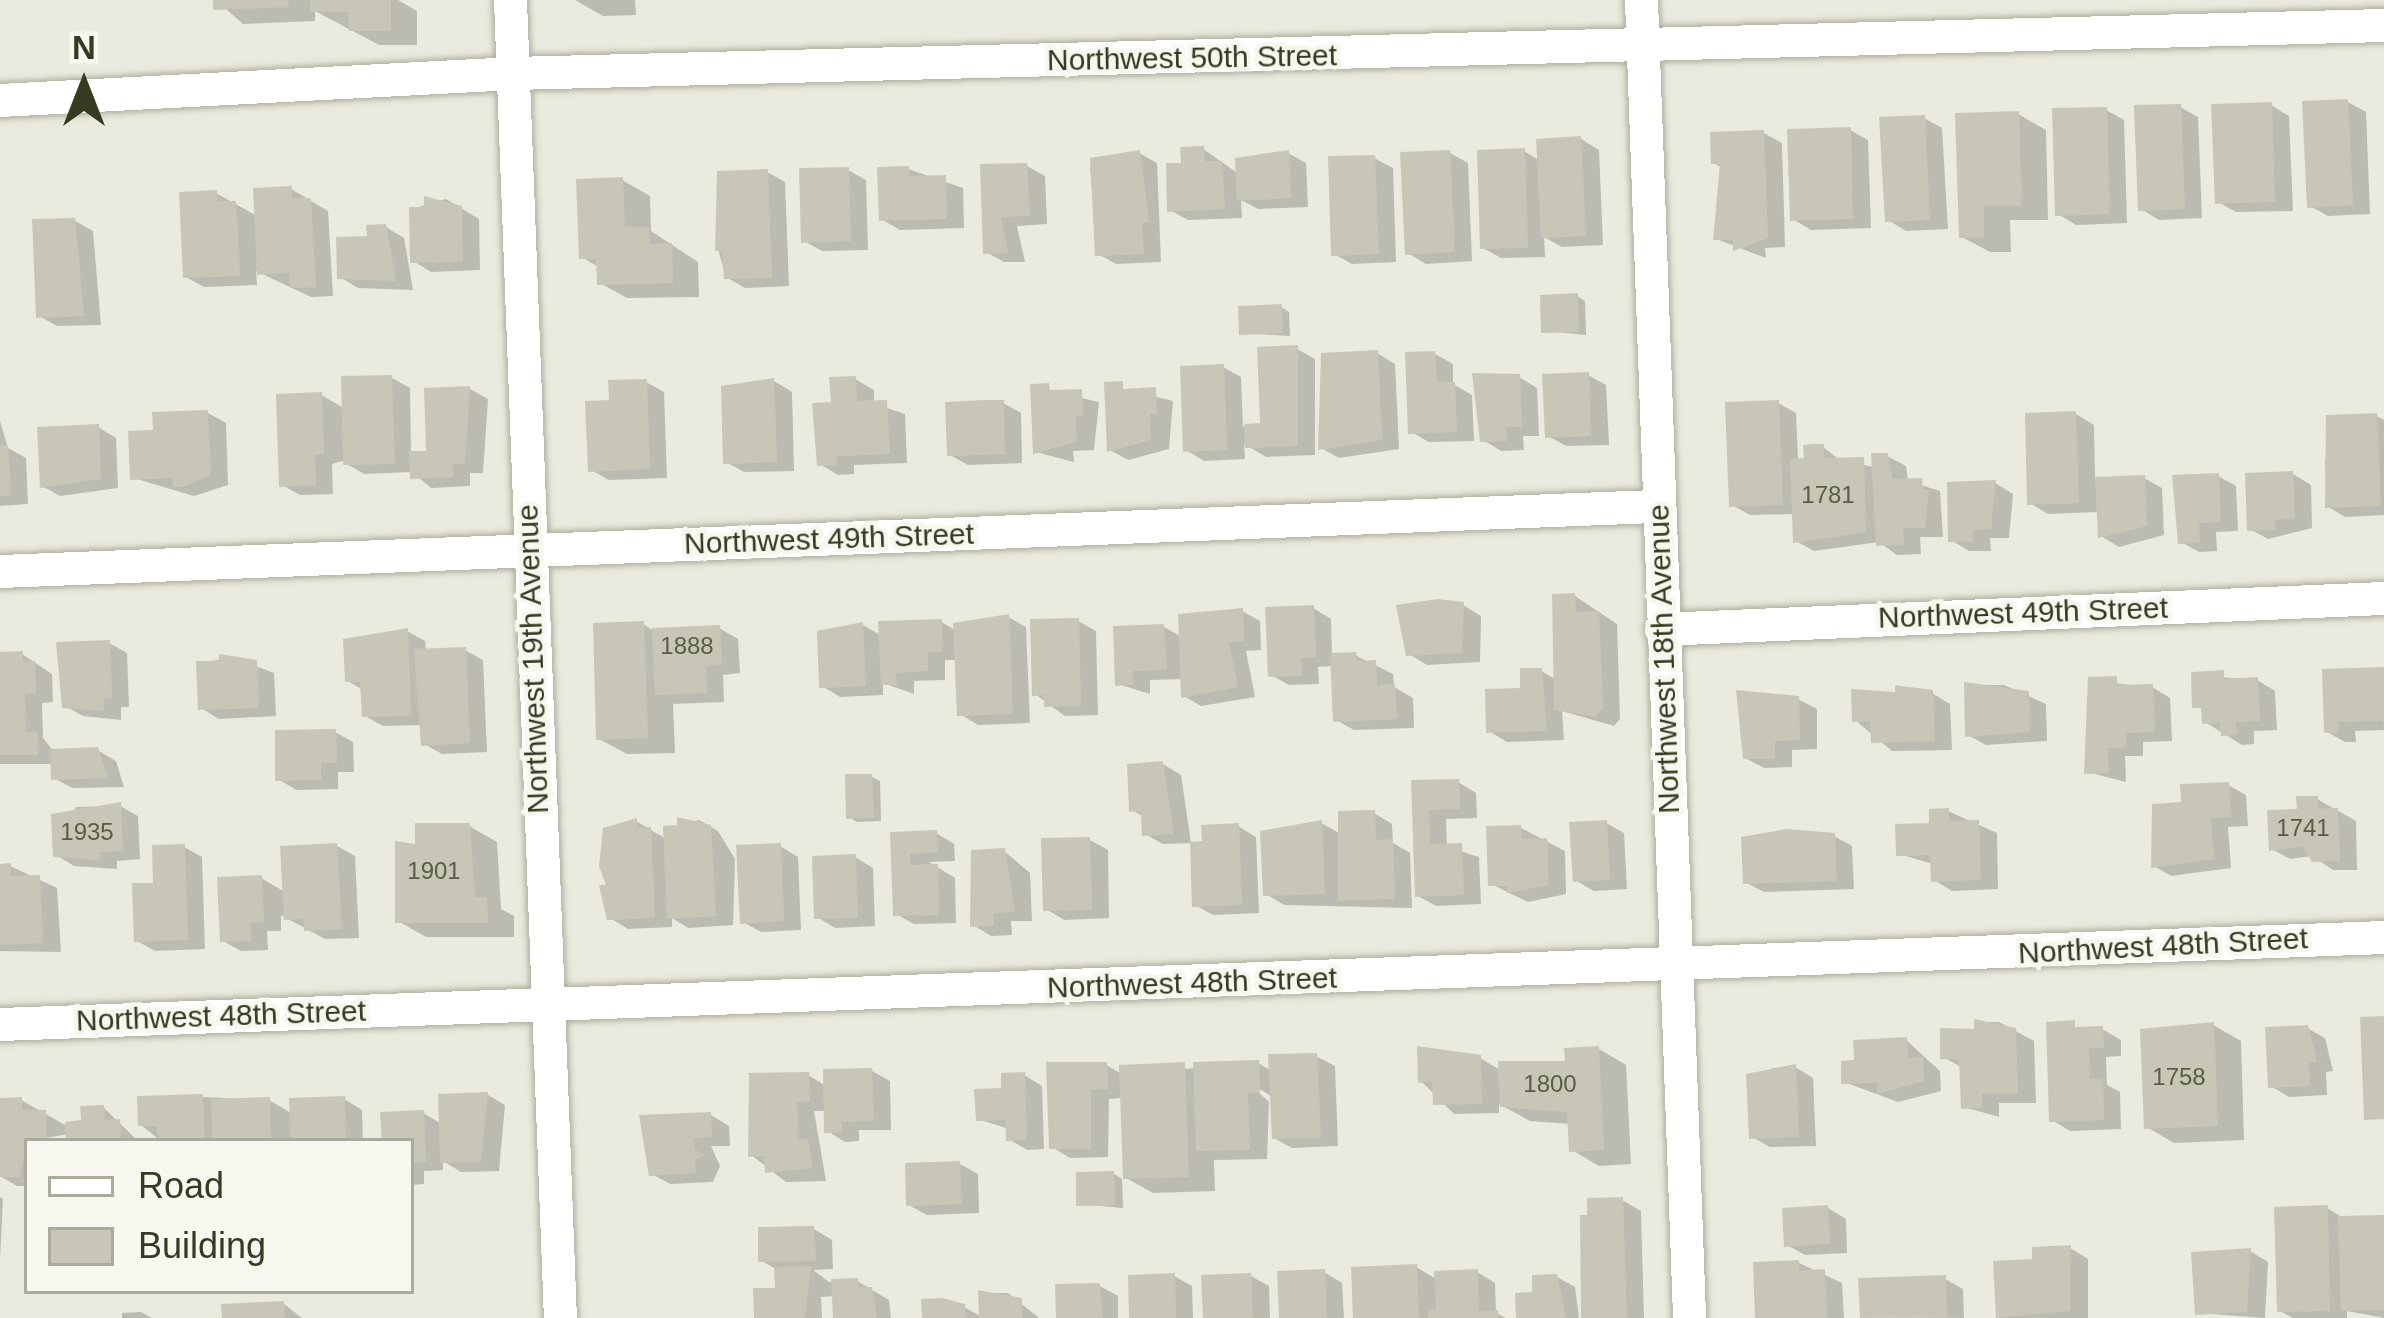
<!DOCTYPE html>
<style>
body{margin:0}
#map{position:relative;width:2384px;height:1318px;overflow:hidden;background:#eaeade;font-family:Arial,sans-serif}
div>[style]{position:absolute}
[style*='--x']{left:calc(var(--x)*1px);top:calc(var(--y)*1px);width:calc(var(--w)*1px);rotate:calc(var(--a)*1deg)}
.shadow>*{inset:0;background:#0003}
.building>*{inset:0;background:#c8c7b7}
.roads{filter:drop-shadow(0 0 3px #acae9d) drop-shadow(0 0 3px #acae9d)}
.minor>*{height:33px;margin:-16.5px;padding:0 16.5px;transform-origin:16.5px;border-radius:16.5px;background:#fff}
span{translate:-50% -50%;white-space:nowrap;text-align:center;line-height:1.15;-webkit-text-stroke:9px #f7f6ef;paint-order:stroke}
.number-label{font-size:24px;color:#5a5d46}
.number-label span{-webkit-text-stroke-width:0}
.street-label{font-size:30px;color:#353a20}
.legend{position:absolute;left:24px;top:1138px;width:390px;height:156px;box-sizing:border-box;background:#f7f6ef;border:3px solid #a9ab9c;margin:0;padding:15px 21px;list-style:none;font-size:36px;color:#353a20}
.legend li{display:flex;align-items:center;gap:24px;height:60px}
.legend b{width:60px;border:3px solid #a9ab9c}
.north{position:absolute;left:24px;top:24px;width:120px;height:120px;-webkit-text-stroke:9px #f7f6ef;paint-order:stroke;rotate:0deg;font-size:33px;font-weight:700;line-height:48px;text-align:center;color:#353a20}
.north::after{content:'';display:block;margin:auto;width:42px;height:54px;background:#353a20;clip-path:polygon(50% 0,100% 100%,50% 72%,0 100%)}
</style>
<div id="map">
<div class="shadow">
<i style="clip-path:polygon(216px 0,398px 0,417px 11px,417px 45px,379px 45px,315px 11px,315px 21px,243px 24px)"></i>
<i style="clip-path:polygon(575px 0,635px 0,636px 15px,603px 16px)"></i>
<i style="clip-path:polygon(2348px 102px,2366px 112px,2370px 214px,2328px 216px,2310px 206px)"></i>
<i style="clip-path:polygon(2271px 105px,2289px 116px,2293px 211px,2236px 212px,2218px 202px)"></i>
<i style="clip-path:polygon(2180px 107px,2198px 117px,2202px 218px,2159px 220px,2141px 209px)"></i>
<i style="clip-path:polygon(2106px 110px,2124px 120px,2127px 223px,2076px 225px,2058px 214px)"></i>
<i style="clip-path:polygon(2018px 114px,2046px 130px,2048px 220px,2010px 220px,2011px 252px,1990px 252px,1962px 237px)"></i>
<i style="clip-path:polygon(1924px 118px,1942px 128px,1948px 229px,1906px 231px,1888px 220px)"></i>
<i style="clip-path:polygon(1850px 130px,1868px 140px,1871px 228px,1811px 230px,1793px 219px)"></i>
<i style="clip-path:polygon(1764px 133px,1782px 143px,1785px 247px,1765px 248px,1766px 258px,1716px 239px,1722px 168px,1714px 163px)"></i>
<i style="clip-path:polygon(1581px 139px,1599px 150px,1603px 245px,1562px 247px,1544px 237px,1545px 257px,1501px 258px,1483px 248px,1524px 151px,1540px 161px)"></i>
<i style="clip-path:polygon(1203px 149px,1239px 174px,1288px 153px,1306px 163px,1308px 207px,1258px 209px,1241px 200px,1242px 218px,1188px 220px,1170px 210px,1184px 165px)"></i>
<i style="clip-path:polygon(1139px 153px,1157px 163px,1161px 262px,1116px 264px,1098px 254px,1090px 167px)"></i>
<i style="clip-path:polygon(1450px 153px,1468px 163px,1472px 261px,1426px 264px,1408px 253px)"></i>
<i style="clip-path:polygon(1374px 158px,1393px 168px,1396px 262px,1352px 264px,1334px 254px)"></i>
<i style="clip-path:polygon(1027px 166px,1045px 176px,1047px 224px,1017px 226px,1025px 262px,1004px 262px,986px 252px,983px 167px)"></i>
<i style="clip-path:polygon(908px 169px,963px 188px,964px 228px,900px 230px,881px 219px)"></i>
<i style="clip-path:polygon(848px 170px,866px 180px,868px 250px,822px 251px,804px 241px)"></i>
<i style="clip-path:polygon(767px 172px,785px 182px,789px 286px,745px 288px,726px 277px,718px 249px)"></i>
<i style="clip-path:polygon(622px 180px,650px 196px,651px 231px,698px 262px,699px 297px,627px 298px,600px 283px,600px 268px,582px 257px)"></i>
<i style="clip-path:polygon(291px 189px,328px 211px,333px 296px,311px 297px,256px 271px,257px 285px,204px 287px,186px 277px,216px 193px,257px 216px)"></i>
<i style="clip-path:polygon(446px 199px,479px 219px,480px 270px,431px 272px,413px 261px,412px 209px)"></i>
<i style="clip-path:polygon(75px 221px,93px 231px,101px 325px,57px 326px,39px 316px)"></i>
<i style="clip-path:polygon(386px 227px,404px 238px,413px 290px,358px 288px,340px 277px)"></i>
<i style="clip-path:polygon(1577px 296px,1585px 301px,1586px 335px,1544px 331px)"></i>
<i style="clip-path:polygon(1281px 307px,1289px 312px,1290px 336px,1242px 333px)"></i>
<i style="clip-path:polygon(1297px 349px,1315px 359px,1315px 455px,1266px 457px,1244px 444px,1245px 459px,1204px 461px,1186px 450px,1223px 367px,1241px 377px,1243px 427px,1264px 426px)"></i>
<i style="clip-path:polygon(1377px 353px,1395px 364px,1399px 449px,1339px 458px,1321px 448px)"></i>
<i style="clip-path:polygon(1435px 354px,1453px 364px,1453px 384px,1472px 395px,1474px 441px,1429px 442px,1411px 432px)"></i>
<i style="clip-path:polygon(1588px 375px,1606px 385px,1609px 445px,1566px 446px,1548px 436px)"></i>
<i style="clip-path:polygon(1519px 377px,1537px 388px,1539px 436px,1523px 436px,1524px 450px,1501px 451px,1483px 440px)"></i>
<i style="clip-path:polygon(392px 378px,410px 388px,411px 454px,430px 454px,470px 389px,488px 399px,483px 473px,470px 473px,470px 486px,431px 488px,412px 472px,364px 474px,342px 461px,332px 464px,333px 494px,300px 495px,282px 485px,321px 395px,344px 408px)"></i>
<i style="clip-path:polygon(855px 379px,874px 390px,874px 404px,905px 414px,907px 463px,854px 465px,854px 474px,838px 475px,820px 464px,834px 405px)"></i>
<i style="clip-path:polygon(774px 381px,792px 392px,794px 471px,744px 472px,726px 462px,724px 387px)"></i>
<i style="clip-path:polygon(646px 382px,664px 392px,667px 478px,609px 480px,591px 470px)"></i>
<i style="clip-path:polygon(1107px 385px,1173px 401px,1169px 449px,1128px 460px,1110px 450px)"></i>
<i style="clip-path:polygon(1033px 387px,1099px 402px,1094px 450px,1073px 451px,1074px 462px,1036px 452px)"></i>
<i style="clip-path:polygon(1003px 403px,1021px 413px,1022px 463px,968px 465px,950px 455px)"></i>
<i style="clip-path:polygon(1778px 403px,1796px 413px,1798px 461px,1823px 447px,1841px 461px,1875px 467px,1887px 456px,1906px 466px,1908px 481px,1940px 491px,1943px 537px,1920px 537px,1921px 554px,1897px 555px,1879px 542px,1814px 551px,1796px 541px,1795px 514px,1750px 515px,1732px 505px)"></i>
<i style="clip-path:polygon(208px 413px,226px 423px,228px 485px,194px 496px,133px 478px)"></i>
<i style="clip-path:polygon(2076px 414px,2094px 425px,2095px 480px,2144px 478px,2162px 488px,2164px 535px,2119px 547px,2101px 536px,2100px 512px,2048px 514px,2030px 503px)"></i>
<i style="clip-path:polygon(2376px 416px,2384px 420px,2384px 515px,2345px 517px,2327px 506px,2325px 459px)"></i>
<i style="clip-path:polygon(0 421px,8px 448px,26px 458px,28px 504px,0 506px)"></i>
<i style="clip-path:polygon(98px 427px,116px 438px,118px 488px,60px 496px,42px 486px)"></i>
<i style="clip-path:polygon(2293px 474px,2311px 485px,2312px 528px,2268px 539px,2250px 529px)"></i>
<i style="clip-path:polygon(2218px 476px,2236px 486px,2238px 531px,2216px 532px,2217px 551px,2199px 552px,2181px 542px)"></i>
<i style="clip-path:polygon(1995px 483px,2013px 494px,2009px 538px,1990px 538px,1991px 551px,1969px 551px,1951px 540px)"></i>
<i style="clip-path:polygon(1575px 596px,1617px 624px,1620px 719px,1614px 726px,1562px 711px,1564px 740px,1507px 742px,1489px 731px,1541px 671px,1557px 680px)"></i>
<i style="clip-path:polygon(1463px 605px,1481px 616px,1480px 662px,1427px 665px,1409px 654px)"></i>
<i style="clip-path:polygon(1313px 608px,1331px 619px,1332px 656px,1355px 655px,1393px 674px,1394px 687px,1413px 698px,1414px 728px,1354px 730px,1336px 720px,1334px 666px,1318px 667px,1319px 684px,1289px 685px,1271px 675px)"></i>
<i style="clip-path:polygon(1242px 611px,1260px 621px,1261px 650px,1246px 651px,1255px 697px,1201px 706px,1184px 696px,1183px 679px,1150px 680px,1150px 694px,1118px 684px,1164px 627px,1182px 637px)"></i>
<i style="clip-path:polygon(1008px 617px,1026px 627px,1030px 723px,978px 725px,960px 714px,958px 660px,945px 660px,945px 680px,914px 681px,914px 694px,883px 683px,883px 695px,840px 697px,822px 686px,863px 625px,882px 636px,941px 622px,957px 631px)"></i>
<i style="clip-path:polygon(1078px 621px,1096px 631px,1098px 715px,1065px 716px,1035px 694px)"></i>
<i style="clip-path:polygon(643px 624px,654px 631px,719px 628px,738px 639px,740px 673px,723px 675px,724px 702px,673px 704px,675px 753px,627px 754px,599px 739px)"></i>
<i style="clip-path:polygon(407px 631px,425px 641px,426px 652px,465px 650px,483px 660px,487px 752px,442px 754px,424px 744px,423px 725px,383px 726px,365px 716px,363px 690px,348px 681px)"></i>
<i style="clip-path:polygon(109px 643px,127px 653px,129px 707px,121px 707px,121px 720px,83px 716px,65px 706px)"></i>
<i style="clip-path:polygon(22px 654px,52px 674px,53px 702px,42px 703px,43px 738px,54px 752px,97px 750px,116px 761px,124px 787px,72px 788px,54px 778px,54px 764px,0 764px,0 655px)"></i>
<i style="clip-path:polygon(231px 657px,274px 673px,276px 716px,219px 719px,201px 708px,199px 664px)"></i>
<i style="clip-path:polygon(2383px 670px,2384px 730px,2355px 731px,2356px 742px,2345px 742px,2327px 732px)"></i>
<i style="clip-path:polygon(2194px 675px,2257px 680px,2275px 691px,2277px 730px,2254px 731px,2254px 744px,2242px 745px,2205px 722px)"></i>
<i style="clip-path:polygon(2091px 681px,2152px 687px,2170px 698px,2172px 741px,2143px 742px,2143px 756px,2125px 756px,2126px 782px,2087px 772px)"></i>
<i style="clip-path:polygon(1967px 685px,2004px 685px,2046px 704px,2047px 741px,1986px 745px,1968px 735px)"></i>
<i style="clip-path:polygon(1932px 693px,1950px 704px,1952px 750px,1892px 751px,1855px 720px)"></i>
<i style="clip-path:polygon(1798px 699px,1817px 709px,1817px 749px,1792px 750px,1792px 767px,1764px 768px,1745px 758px)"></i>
<i style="clip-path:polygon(335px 732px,353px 742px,354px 772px,338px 772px,338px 789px,296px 790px,278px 779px)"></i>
<i style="clip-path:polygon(1163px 764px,1181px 775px,1191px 843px,1163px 844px,1145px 834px,1144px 817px,1132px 810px)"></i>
<i style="clip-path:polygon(872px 777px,880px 781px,881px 821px,857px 822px,849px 817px)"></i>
<i style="clip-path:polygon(1458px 782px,1476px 793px,1477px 818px,1446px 819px,1447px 847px,1479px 857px,1481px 904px,1436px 906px,1418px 896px,1414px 783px)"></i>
<i style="clip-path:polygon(2228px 785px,2246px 795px,2248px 826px,2228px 827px,2231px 868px,2171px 876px,2154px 866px)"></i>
<i style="clip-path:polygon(2317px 799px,2356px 821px,2357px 870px,2333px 870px,2312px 856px,2290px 859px,2272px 849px)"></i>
<i style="clip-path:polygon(120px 806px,138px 816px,140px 859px,117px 861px,117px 869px,74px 866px,56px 855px,76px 807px)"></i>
<i style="clip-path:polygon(1948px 811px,1997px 833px,1998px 889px,1952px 891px,1934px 880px,1933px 864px,1899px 854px)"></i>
<i style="clip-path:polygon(1374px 813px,1392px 824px,1393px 843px,1410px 853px,1412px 908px,1284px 905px,1266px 894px,1321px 823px,1341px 834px)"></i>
<i style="clip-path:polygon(699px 820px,718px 831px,735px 859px,733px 925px,688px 928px,672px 918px,672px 927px,628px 929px,610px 918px,610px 888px,636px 821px,666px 839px,666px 828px)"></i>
<i style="clip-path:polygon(1606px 823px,1624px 833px,1627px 889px,1594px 891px,1575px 880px)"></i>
<i style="clip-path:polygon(469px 826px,497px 842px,501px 909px,514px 916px,514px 937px,426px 937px,398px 921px,418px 847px)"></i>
<i style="clip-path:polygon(1238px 826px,1256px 837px,1259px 913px,1213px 915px,1195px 905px,1205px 844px)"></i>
<i style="clip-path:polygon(1521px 828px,1565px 851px,1566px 894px,1528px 902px,1491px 884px)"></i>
<i style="clip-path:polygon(936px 833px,954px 844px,955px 861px,929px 862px,955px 878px,956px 923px,914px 924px,896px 914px,893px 835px)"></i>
<i style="clip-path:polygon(1834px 836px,1852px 846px,1854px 889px,1764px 892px,1745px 882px)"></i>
<i style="clip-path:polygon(1090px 840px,1108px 850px,1109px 918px,1064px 920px,1046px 909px)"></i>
<i style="clip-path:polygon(337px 846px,355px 856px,359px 938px,325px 939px,281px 915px,281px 931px,267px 931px,268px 950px,241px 951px,223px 941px,261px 878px,285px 892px)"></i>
<i style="clip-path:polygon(780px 846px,798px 857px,801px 930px,761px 932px,743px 922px)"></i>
<i style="clip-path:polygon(184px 847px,202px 857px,205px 949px,155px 951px,137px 941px,156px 885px)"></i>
<i style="clip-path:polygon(1004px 851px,1030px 873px,1032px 921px,1011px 921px,1012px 935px,991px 936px,973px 925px)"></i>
<i style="clip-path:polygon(855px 857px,873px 868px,875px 926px,835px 928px,817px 917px)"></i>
<i style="clip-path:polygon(10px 866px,57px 888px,61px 952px,0 951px,0 867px)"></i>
<i style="clip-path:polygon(1977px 1022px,1999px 1022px,2034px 1041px,2036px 1103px,1999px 1103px,1999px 1117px,1964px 1107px,1961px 1067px,1943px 1057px,1977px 1032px)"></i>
<i style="clip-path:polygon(2049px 1025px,2102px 1029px,2121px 1040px,2121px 1056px,2106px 1057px,2107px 1085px,2120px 1092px,2121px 1129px,2070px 1131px,2052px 1120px)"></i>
<i style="clip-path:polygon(2213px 1025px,2241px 1041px,2244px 1140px,2174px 1143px,2147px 1127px)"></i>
<i style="clip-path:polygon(2307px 1028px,2325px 1038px,2333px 1071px,2326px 1072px,2327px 1095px,2289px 1097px,2271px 1086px)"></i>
<i style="clip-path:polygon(1906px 1040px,1940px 1071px,1941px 1091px,1898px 1102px,1844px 1082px,1857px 1063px)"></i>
<i style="clip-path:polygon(1599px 1049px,1626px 1065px,1631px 1164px,1599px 1166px,1572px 1150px,1570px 1124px,1530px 1121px,1499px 1104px,1499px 1113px,1454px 1114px,1421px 1081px,1480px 1058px,1502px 1071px,1568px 1064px)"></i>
<i style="clip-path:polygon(1316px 1056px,1335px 1066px,1338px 1146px,1292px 1148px,1274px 1138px,1273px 1097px,1249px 1083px,1269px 1102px,1267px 1159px,1214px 1160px,1215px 1191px,1153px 1193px,1126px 1178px,1123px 1098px,1109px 1099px,1108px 1157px,1070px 1158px,1052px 1147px,1106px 1065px,1122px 1074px,1258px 1063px,1272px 1071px)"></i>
<i style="clip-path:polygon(1795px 1067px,1813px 1078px,1816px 1146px,1770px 1147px,1752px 1137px,1772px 1068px)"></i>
<i style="clip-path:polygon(872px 1071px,890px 1081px,891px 1130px,859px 1130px,859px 1141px,845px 1142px,827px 1131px,826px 1111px,814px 1111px,826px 1181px,786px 1182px,751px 1155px,808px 1075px,826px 1086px)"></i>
<i style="clip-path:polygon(1024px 1075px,1042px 1086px,1044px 1149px,1027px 1150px,1009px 1139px,1009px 1129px,978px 1119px)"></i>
<i style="clip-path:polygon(488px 1095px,505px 1105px,499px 1171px,461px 1172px,443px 1161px,443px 1170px,424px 1171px,424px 1184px,411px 1185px,411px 1141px,385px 1141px,423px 1113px,442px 1124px)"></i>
<i style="clip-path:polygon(203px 1097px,269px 1100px,293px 1114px,344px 1099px,362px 1110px,363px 1141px,161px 1141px,141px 1125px)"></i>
<i style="clip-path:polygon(21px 1100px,65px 1125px,84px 1123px,104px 1108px,138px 1141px,69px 1141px,69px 1134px,27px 1141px,27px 1186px,17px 1186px,0 1176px,0 1101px)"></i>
<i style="clip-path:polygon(711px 1115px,729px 1126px,730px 1146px,711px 1146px,720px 1166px,713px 1182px,670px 1184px,652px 1174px)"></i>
<i style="clip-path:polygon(960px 1164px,978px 1174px,979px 1213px,927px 1215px,909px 1205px)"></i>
<i style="clip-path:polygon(1114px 1174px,1122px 1179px,1123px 1208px,1079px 1204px)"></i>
<i style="clip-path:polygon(0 1197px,3px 1199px,0 1261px)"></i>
<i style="clip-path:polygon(1622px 1200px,1641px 1211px,1644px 1318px,1584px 1318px)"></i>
<i style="clip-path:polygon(1828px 1208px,1846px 1219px,1847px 1253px,1805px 1255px,1787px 1245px)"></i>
<i style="clip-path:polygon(2327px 1208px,2345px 1219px,2384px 1218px,2384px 1318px,2347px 1311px,2347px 1318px,2293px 1318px,2280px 1311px)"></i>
<i style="clip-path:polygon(814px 1229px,832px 1240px,833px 1269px,813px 1270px,829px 1282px,857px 1281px,889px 1300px,891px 1318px,836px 1318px,835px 1296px,821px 1297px,822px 1318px,758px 1318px,778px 1291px,777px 1270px,761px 1260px)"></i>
<i style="clip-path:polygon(2070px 1248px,2088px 1259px,2088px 1318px,1999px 1318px,1996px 1264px,2036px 1262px)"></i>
<i style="clip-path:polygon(2250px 1251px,2268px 1262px,2265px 1318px,2198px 1313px)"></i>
<i style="clip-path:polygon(1799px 1263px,1842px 1283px,1844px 1318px,1758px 1318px)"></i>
<i style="clip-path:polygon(1416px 1267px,1438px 1280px,1477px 1272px,1495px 1283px,1496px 1313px,1506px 1318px,1356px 1318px)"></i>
<i style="clip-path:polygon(1324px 1272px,1342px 1283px,1344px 1318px,1284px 1318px)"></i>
<i style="clip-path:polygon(1174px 1276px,1192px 1286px,1193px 1318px,1132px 1318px)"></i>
<i style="clip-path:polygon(1251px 1276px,1269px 1286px,1270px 1318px,1208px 1318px)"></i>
<i style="clip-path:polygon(1557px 1277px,1575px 1287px,1579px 1318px,1519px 1318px)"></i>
<i style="clip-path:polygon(1945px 1279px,1963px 1289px,1964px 1318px,1863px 1317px)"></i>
<i style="clip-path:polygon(1100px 1286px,1118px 1296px,1118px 1318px,1059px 1318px)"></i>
<i style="clip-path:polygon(981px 1293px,1008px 1293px,1039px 1318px,925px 1318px,964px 1307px,982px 1317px)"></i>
<i style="clip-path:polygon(284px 1304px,302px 1318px,225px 1318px)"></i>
<i style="clip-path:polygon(141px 1312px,152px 1318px,122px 1318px,122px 1313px)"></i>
</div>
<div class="building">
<i style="clip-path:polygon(213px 0,288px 0,289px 7px,213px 10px)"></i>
<i style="clip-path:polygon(310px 0,391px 0,391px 31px,349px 31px,348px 12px,310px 12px)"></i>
<i style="clip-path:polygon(2348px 99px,2353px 205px,2307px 208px,2302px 101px)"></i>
<i style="clip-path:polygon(2272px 102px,2275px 202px,2215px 204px,2211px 104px)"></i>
<i style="clip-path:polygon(2181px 104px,2185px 209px,2138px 211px,2134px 105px)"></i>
<i style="clip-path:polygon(2107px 107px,2110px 214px,2055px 216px,2052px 108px)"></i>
<i style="clip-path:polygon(2019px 111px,2022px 206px,1984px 206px,1984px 238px,1959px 238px,1955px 113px)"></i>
<i style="clip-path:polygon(1925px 115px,1930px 220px,1885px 222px,1879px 117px)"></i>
<i style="clip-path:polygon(1851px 127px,1853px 219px,1790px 221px,1787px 129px)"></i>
<i style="clip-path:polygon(1764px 130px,1768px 238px,1733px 251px,1733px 240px,1713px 240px,1720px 164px,1711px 164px,1710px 132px)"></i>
<i style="clip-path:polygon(1581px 136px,1586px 236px,1541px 238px,1536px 139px)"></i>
<i style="clip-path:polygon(1204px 146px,1205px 161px,1222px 161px,1225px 209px,1167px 212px,1166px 163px,1181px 163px,1180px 147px)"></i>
<i style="clip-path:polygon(1525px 148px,1528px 248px,1480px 249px,1477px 150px)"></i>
<i style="clip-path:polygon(1140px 150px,1149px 222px,1142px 223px,1144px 254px,1095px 256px,1090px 158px)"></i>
<i style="clip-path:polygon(1289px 150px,1291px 198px,1237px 201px,1235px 158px)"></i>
<i style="clip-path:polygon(1450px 150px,1455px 252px,1405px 255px,1400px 152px)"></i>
<i style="clip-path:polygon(1375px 155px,1379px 254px,1331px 256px,1328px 156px)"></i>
<i style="clip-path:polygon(1027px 163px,1030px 216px,1001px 217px,1008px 253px,983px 254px,980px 164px)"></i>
<i style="clip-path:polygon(909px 166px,909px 176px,946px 175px,947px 219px,879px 221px,877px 167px)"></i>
<i style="clip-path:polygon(849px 167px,851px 241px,801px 243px,799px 168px)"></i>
<i style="clip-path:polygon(768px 169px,772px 278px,724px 279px,722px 251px,715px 251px,717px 171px)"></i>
<i style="clip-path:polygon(623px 177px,625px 227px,649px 227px,650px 244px,672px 243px,673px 283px,597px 285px,596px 259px,579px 259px,576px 179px)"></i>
<i style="clip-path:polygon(292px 186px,292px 198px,311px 198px,316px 287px,290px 288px,289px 273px,257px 275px,253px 188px)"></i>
<i style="clip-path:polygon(217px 190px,217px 201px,236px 201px,240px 276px,183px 278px,179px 192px)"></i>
<i style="clip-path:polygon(424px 196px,462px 206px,463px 262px,410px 263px,409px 207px,424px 207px)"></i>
<i style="clip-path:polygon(75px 218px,84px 316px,36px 318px,32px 219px)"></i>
<i style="clip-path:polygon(386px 224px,396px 281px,337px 279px,336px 237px,367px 236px,366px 225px)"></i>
<i style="clip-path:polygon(1578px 293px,1579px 332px,1541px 333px,1540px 295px)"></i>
<i style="clip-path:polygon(1282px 304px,1283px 333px,1239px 335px,1238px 306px)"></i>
<i style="clip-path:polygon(1298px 345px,1298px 446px,1245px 448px,1244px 424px,1260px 423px,1257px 347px)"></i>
<i style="clip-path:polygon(1378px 350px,1382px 440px,1318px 450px,1321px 353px)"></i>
<i style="clip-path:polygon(1435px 351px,1437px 382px,1455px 382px,1457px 432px,1408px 434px,1405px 352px)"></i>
<i style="clip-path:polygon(1224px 364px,1227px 450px,1183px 452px,1180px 366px)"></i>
<i style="clip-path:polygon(1589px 372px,1591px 436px,1545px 438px,1542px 374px)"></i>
<i style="clip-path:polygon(1472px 373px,1520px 374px,1522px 427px,1506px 427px,1507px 441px,1480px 442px)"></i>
<i style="clip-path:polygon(392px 375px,395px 464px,343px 465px,341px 376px)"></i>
<i style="clip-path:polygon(856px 376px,857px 401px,887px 400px,890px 454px,837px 456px,837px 465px,817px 466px,812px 403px,831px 402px,829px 377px)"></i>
<i style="clip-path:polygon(774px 378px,777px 462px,723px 464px,721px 386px)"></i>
<i style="clip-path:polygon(647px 379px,650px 469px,588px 472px,585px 401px,609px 400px,608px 380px)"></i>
<i style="clip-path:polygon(1123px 381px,1123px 389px,1156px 387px,1157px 414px,1150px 414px,1151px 440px,1107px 452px,1104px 382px)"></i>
<i style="clip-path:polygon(1049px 383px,1050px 390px,1082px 389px,1083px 416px,1076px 416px,1077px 442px,1033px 454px,1030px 384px)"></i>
<i style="clip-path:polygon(470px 386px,465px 464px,453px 464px,453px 477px,410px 479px,409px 451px,426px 451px,424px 388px)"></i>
<i style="clip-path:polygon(322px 392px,324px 454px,315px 455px,316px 485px,279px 487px,276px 394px)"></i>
<i style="clip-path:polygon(984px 400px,1004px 400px,1005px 454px,947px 456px,945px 402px)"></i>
<i style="clip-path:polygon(1779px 400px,1783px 505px,1729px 507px,1725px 402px)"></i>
<i style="clip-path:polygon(208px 410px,211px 475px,183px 487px,173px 487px,173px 478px,130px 480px,128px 431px,153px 430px,152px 412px)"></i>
<i style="clip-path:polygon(2076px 411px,2079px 503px,2027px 505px,2025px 413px)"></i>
<i style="clip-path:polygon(2377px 413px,2381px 506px,2325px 508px,2326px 415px)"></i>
<i style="clip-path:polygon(99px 424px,101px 479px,40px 488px,37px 427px)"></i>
<i style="clip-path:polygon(1813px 444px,1824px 444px,1824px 458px,1864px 457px,1866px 532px,1793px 543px,1790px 459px,1804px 458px,1803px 445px)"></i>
<i style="clip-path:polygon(0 445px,8px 445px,11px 495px,0 496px)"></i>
<i style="clip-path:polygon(1871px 453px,1888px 453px,1892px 479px,1922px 478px,1923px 490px,1929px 490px,1925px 528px,1903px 528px,1904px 545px,1876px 546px)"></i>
<i style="clip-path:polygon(2293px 471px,2295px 519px,2274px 520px,2275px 530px,2247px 531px,2245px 473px)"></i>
<i style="clip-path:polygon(2219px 473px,2221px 522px,2199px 523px,2200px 543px,2178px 544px,2172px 475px)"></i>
<i style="clip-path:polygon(2145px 475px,2147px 526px,2098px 538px,2095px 477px)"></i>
<i style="clip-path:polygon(1996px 480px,1991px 529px,1973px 530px,1974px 542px,1948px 542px,1947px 482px)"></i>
<i style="clip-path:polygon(1575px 593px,1576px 612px,1599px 611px,1603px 708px,1595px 717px,1554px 710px,1552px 594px)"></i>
<i style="clip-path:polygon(1438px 599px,1464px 602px,1462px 653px,1406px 656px,1396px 605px)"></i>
<i style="clip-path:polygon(1314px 605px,1316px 657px,1301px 658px,1302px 676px,1268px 677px,1265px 607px)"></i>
<i style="clip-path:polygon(1243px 608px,1244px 641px,1229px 642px,1238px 687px,1181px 698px,1178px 614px)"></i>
<i style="clip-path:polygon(1009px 614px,1013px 714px,957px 716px,953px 623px)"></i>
<i style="clip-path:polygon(1079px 618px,1081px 706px,1044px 707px,1044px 695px,1032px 696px,1030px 619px)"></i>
<i style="clip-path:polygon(942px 619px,943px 651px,928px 652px,928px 671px,896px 673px,897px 685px,881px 685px,878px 621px)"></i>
<i style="clip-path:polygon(644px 621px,648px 738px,596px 740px,593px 623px)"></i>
<i style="clip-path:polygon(863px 622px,866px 686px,819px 688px,817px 631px)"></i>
<i style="clip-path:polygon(1164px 624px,1167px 670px,1133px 671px,1133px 685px,1115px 686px,1113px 626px)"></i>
<i style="clip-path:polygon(720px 625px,722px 665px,706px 666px,707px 693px,655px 695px,652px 628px)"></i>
<i style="clip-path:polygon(408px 628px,411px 716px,362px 717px,360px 682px,345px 682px,343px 639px)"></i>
<i style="clip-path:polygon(110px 640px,112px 698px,104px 698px,104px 711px,62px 708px,56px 642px)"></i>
<i style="clip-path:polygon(466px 647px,470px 743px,421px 746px,414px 649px)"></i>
<i style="clip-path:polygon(23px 651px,23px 661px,35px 661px,36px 693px,25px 694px,26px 732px,37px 731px,38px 755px,0 755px,0 652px)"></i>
<i style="clip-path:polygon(1356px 652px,1357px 661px,1376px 660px,1377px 685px,1395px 684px,1397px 719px,1333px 722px,1330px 653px)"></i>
<i style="clip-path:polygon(219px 654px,257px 660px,259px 708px,198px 710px,196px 661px,219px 661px)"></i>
<i style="clip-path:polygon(2384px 667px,2384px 721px,2338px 722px,2338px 733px,2324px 733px,2322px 669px)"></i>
<i style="clip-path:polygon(1520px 668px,1542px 668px,1547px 731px,1486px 733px,1485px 689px,1520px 688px)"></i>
<i style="clip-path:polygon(2224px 670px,2224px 679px,2258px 677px,2260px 721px,2236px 722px,2237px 735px,2221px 736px,2220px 723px,2202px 724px,2201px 708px,2192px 708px,2191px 672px)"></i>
<i style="clip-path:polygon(2117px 676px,2117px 685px,2153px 684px,2155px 732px,2126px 733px,2126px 747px,2108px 748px,2109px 773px,2084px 774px,2088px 677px)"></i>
<i style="clip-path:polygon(1964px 682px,2029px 691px,2030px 732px,1965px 737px)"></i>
<i style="clip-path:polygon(1895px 685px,1933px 690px,1935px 741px,1871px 743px,1870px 721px,1852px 722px,1851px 689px,1895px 692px)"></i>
<i style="clip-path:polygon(1736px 690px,1799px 696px,1800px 740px,1775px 741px,1775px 759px,1743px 759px)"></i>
<i style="clip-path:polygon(336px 729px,337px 763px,321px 763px,321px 780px,275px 781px,275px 730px)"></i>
<i style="clip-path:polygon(98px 747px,108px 778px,51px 780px,50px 749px)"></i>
<i style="clip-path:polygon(1163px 761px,1174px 834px,1142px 836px,1141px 811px,1129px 812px,1127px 764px)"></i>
<i style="clip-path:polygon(845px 774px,872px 774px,874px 818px,846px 819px)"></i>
<i style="clip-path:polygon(1459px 779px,1460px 809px,1429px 810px,1430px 844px,1462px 843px,1464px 895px,1415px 897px,1411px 780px)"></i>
<i style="clip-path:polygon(2229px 782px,2231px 817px,2211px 818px,2214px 859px,2151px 868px,2152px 804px,2181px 802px,2180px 784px)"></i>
<i style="clip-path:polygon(2296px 796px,2318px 796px,2318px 809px,2338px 808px,2340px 861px,2312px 862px,2303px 846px,2269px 851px,2267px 810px,2297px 809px)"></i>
<i style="clip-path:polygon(121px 802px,123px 851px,100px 852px,100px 860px,53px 857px,51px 814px)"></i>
<i style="clip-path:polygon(1949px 808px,1949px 821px,1979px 820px,1981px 880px,1931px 882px,1930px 855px,1896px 856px,1895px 824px,1929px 823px,1929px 809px)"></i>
<i style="clip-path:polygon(1375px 810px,1376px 840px,1393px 839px,1395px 899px,1338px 901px,1338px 811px)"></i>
<i style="clip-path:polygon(677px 817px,711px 825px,716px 916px,667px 919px,663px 826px,677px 825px)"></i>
<i style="clip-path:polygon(637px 818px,637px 828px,651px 827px,655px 918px,607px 920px,599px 885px,606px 885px,599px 866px,603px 828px)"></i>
<i style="clip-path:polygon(1322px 820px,1325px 894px,1263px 896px,1260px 831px)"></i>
<i style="clip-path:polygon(1607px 820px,1610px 880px,1573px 882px,1569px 822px)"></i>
<i style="clip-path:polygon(415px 823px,470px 823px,475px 897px,487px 897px,488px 923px,395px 923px,395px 841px,415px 844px)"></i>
<i style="clip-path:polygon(1239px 823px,1242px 905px,1192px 907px,1190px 842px,1202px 841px,1201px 825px)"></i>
<i style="clip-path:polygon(1521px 825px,1522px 839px,1547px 838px,1549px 885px,1507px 893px,1507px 886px,1488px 886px,1486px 826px)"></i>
<i style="clip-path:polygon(1787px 829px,1835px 833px,1837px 881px,1743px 884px,1741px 837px)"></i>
<i style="clip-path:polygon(937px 830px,938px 852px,910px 854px,910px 865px,938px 864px,939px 915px,893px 916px,890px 832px)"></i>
<i style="clip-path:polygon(1090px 837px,1092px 910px,1043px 911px,1041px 838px)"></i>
<i style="clip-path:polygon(337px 843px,342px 929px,304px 931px,303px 919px,284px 920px,280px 846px)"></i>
<i style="clip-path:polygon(781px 843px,784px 921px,740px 924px,736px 845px)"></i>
<i style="clip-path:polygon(185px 844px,188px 940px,134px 942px,132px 883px,153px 883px,152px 845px)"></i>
<i style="clip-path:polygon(1005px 848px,1015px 912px,994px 913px,994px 926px,970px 927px,971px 850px)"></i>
<i style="clip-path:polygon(856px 854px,858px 918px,814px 919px,812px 856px)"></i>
<i style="clip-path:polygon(11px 863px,11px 876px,40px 875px,43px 943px,0 945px,0 864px)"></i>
<i style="clip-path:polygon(262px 875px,264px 922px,250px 923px,251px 941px,220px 942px,217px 877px)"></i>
<i style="clip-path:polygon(2384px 1016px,2384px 1119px,2364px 1120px,2360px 1017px)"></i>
<i style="clip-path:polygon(1974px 1019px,2016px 1028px,2018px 1094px,1982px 1094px,1982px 1108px,1961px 1109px,1959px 1059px,1940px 1059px,1940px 1028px,1974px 1029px)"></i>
<i style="clip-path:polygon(2075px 1020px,2075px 1027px,2103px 1026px,2104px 1048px,2089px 1048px,2090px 1079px,2103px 1078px,2104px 1120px,2049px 1122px,2046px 1022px)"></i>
<i style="clip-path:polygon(2214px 1022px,2218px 1126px,2144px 1129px,2140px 1029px)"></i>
<i style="clip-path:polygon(2308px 1025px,2317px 1062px,2309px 1063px,2310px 1086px,2268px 1088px,2265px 1027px)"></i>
<i style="clip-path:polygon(1907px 1037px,1908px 1058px,1923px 1057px,1924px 1081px,1877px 1094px,1877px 1083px,1841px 1084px,1841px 1061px,1854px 1060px,1853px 1040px)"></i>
<i style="clip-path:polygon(1417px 1046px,1481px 1055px,1482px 1104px,1433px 1105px,1432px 1082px,1418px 1083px)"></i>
<i style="clip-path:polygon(1599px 1046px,1604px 1150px,1569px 1152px,1567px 1112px,1500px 1107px,1498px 1061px,1565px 1061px,1564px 1048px)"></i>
<i style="clip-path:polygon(1317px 1053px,1321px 1138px,1272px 1139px,1268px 1054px)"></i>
<i style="clip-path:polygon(1259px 1060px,1260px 1093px,1248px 1093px,1250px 1150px,1196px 1151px,1193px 1062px)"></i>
<i style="clip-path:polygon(1046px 1062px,1107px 1062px,1108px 1089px,1091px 1090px,1091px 1149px,1049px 1149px)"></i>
<i style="clip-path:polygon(1185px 1062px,1189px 1177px,1123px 1179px,1119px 1065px)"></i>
<i style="clip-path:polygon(1796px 1064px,1799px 1137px,1749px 1139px,1746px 1074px)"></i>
<i style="clip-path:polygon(872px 1068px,874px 1121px,842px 1122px,842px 1133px,824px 1133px,823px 1069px)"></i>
<i style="clip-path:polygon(809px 1072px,810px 1102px,797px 1102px,798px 1139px,808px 1139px,813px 1168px,765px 1173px,764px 1156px,748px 1157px,749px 1073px)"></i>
<i style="clip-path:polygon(1025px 1072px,1027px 1140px,1006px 1141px,1005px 1120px,976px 1121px,974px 1089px,1001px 1088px,1001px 1073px)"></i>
<i style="clip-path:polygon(488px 1092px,481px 1162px,440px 1163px,438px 1094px)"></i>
<i style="clip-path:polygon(203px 1094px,205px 1141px,158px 1141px,157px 1126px,138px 1126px,137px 1096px)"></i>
<i style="clip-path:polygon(345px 1096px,346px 1141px,291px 1141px,289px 1098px)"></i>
<i style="clip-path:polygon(22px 1097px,22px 1110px,46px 1110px,46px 1141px,27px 1141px,20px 1177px,0 1177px,0 1098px)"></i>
<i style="clip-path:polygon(270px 1097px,271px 1141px,212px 1141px,211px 1099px)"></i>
<i style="clip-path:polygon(104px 1105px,105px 1120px,120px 1119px,121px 1141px,66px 1141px,65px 1122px,81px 1120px,80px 1106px)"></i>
<i style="clip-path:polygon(424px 1110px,426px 1162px,411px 1162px,411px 1141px,382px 1141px,380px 1112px)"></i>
<i style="clip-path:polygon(711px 1112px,712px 1137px,694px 1138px,695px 1150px,706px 1155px,695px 1160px,696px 1173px,649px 1176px,639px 1115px)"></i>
<i style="clip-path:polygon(960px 1161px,962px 1204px,906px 1206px,905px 1163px)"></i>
<i style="clip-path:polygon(1114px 1171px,1115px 1205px,1076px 1206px,1076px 1172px)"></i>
<i style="clip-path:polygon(1623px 1197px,1627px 1318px,1581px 1318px,1580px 1215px,1587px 1215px,1587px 1198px)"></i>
<i style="clip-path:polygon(1828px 1205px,1830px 1244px,1784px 1247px,1782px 1208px)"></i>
<i style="clip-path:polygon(2328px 1205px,2330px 1311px,2277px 1312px,2274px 1207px)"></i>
<i style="clip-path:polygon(2384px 1215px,2384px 1310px,2341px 1311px,2338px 1216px)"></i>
<i style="clip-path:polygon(814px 1226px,816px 1261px,758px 1262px,758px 1227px)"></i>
<i style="clip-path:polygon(2071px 1245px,2070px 1311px,1996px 1318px,1993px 1261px,2032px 1259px,2032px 1247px)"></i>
<i style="clip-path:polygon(2251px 1248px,2247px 1312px,2195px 1315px,2191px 1252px)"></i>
<i style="clip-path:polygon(1799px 1260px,1799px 1271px,1825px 1269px,1827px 1318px,1755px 1318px,1753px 1262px)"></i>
<i style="clip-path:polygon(1417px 1264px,1419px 1318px,1353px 1318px,1351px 1267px)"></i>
<i style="clip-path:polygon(811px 1266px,805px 1318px,754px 1318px,753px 1288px,775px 1288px,774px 1267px)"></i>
<i style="clip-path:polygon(1325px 1269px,1327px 1318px,1279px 1318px,1277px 1271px)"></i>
<i style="clip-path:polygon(1478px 1269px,1479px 1311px,1498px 1310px,1498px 1318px,1428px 1318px,1428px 1309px,1436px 1309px,1434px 1271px)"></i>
<i style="clip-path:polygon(1175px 1273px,1176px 1318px,1129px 1318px,1128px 1275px)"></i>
<i style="clip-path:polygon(1251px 1273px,1253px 1318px,1203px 1318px,1201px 1275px)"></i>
<i style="clip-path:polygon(1557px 1274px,1566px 1318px,1516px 1318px,1515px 1293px,1532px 1292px,1532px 1275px)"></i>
<i style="clip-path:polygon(1946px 1275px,1947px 1317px,1860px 1318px,1858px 1278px)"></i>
<i style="clip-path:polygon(858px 1278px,858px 1287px,872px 1287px,877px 1318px,833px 1318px,831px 1279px)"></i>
<i style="clip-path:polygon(1100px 1283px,1102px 1318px,1056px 1318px,1055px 1284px)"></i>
<i style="clip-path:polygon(978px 1290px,1022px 1298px,1022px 1318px,979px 1318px)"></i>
<i style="clip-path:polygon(943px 1298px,965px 1304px,966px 1318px,922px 1318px,921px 1299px)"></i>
<i style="clip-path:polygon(284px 1301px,285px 1318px,222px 1318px,221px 1304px)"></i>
</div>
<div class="roads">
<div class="minor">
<i style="--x:510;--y:0;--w:1319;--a:87.83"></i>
<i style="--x:1641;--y:0;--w:1319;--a:87.91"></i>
<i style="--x:0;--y:100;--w:514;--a:-3.01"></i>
<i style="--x:513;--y:73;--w:1872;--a:-1.47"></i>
<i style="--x:0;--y:571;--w:1658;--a:-2.25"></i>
<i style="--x:1661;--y:629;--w:724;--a:-2.46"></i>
<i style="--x:0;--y:1024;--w:2386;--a:-2.09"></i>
</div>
</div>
<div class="number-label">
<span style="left:1828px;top:495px">1781</span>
<span style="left:687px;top:646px">1888</span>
<span style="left:2303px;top:828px">1741</span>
<span style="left:87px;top:832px">1935</span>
<span style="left:434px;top:871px">1901</span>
<span style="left:2179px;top:1077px">1758</span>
<span style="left:1550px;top:1084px">1800</span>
</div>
<div class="street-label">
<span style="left:1192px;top:58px;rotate:-1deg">Northwest 50th Street</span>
<span style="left:829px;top:539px;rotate:-2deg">Northwest 49th Street</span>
<span style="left:2023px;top:613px;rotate:-2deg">Northwest 49th Street</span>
<span style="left:533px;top:659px;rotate:-92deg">Northwest 19th Avenue</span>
<span style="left:1664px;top:659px;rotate:-92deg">Northwest 18th Avenue</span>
<span style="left:2163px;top:946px;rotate:-3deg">Northwest 48th Street</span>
<span style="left:1192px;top:983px;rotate:-2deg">Northwest 48th Street</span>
<span style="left:221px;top:1016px;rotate:-2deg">Northwest 48th Street</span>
</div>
<ul class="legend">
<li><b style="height:15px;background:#fff"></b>Road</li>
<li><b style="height:33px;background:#c8c7b7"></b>Building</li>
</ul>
<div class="north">N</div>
</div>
